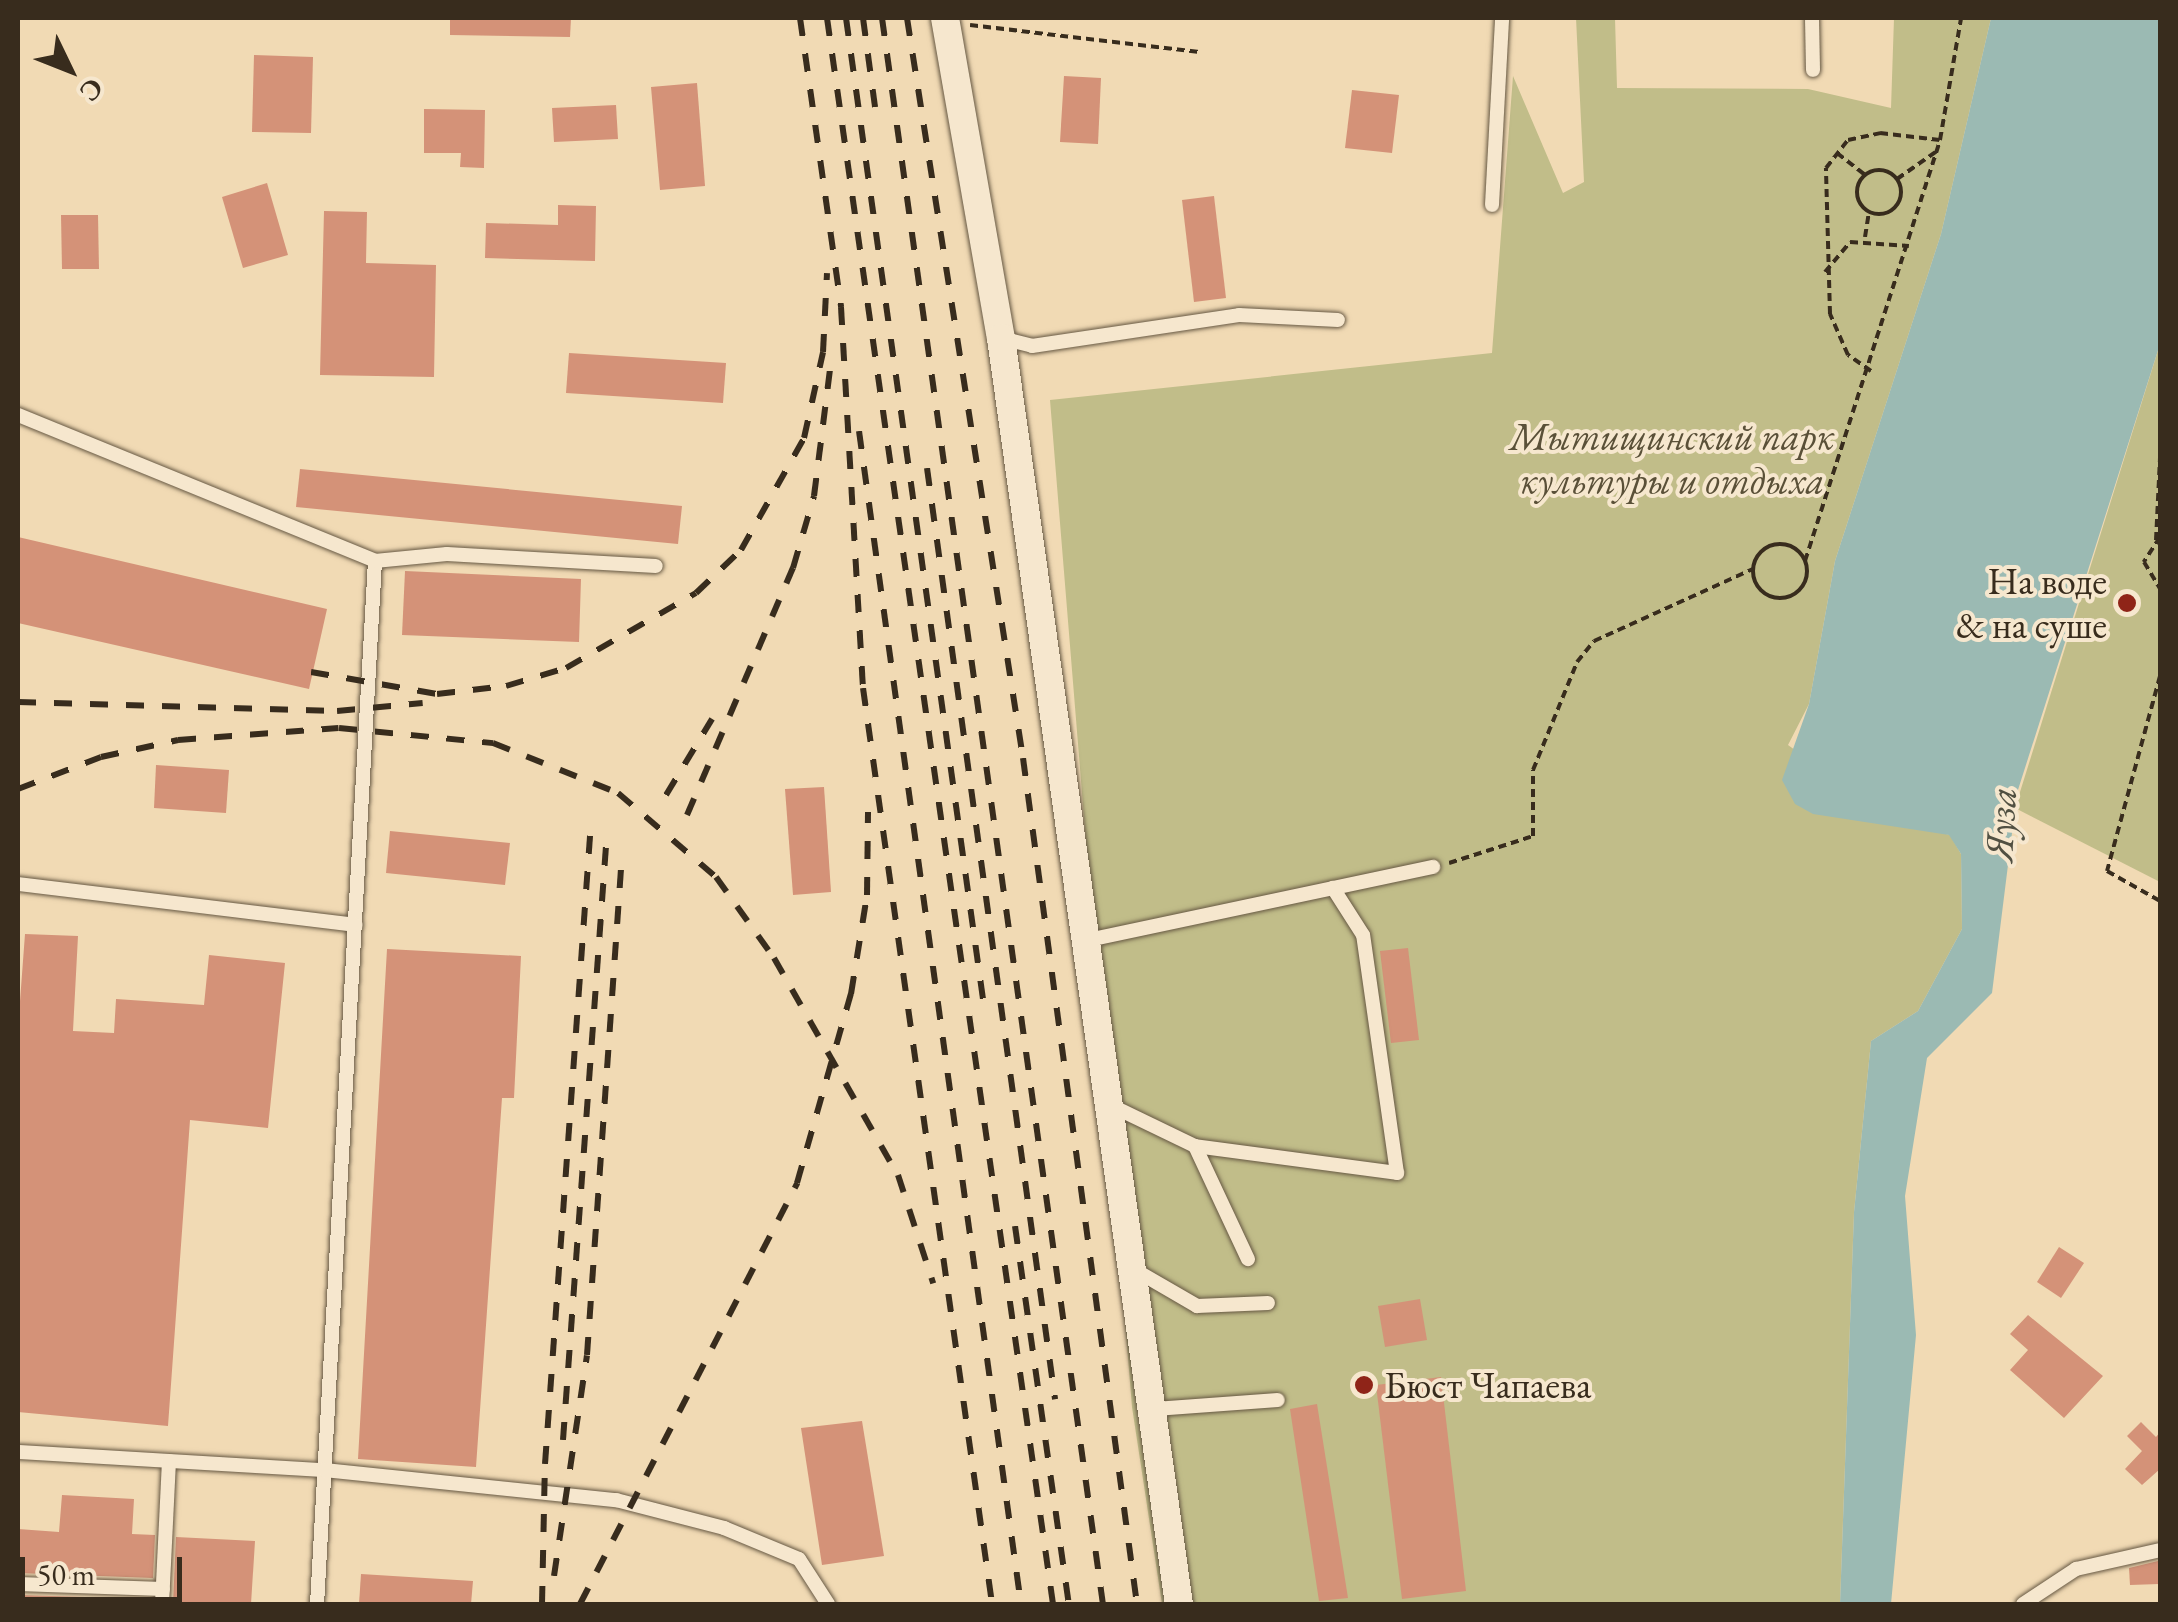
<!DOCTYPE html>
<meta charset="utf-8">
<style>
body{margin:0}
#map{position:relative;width:2178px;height:1622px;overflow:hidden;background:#f1dab4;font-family:"EB Garamond",serif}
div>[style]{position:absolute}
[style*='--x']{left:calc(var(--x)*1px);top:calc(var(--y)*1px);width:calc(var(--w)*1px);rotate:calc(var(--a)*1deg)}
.green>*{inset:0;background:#c1bd89}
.water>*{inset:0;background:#9bbab3}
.building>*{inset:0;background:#d49278}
.path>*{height:4px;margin-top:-2px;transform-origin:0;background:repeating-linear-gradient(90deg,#382c1d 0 8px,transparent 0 13px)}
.path>.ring{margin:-2px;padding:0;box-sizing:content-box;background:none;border:4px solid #382c1d;border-radius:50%}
.roads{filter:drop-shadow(0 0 2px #665843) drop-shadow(0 0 2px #665843)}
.service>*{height:14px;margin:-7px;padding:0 7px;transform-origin:7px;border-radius:7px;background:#f6e7ce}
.minor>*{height:28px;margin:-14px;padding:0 14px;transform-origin:14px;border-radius:14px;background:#f6e7ce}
.rail>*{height:6px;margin-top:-3px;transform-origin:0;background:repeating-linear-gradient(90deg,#382c1d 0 18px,transparent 0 36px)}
.dots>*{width:28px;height:28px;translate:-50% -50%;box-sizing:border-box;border:5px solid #f6e7ce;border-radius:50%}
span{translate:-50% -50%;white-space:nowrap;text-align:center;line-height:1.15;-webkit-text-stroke:8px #f6e7ce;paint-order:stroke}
.park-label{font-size:38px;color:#5a5038;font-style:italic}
.poi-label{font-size:38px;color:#382c1d}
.right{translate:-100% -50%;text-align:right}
.left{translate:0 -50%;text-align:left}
.water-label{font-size:40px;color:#515042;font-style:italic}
.frame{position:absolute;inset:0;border:20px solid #382c1d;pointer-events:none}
.north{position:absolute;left:20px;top:20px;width:100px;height:100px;-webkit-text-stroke:8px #f6e7ce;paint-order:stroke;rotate:133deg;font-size:28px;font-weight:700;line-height:40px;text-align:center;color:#382c1d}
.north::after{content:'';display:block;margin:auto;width:35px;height:45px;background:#382c1d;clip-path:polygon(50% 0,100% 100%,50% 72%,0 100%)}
.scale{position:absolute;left:20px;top:1557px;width:162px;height:45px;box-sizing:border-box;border:5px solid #382c1d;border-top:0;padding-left:12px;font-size:30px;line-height:35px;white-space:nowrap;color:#382c1d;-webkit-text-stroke:8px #f6e7ce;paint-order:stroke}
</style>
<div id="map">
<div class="green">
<i style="clip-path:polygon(1576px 18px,1615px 18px,1617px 88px,1808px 89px,1891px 108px,1894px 18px,1991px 18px,1941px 234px,1835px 561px,1809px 704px,1788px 745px,1895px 822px,1950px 835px,1961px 854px,1962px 929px,1918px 1011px,1871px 1041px,1854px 1212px,1840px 1604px,1162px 1604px,1132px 1407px,1050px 400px,1492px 353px,1513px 76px,1563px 193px,1584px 182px)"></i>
<i style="clip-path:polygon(2160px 344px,2160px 882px,2015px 808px)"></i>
</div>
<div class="water">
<i style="clip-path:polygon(1991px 18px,2160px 18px,2160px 344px,2017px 793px,1992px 993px,1927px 1058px,1905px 1196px,1916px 1335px,1891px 1604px,1840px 1604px,1854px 1212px,1871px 1041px,1918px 1011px,1962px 929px,1961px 854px,1949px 835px,1813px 814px,1795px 804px,1782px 780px,1809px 704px,1835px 561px,1941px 234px)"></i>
</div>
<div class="building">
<i style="clip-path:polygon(450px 18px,571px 18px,570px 37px,450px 35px)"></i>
<i style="clip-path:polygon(254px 55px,313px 57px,311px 133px,252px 132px)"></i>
<i style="clip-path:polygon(1064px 76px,1101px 78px,1098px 144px,1060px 142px)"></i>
<i style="clip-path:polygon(697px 83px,705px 186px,660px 190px,651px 87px)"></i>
<i style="clip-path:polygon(1352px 90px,1399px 95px,1392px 153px,1345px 148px)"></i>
<i style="clip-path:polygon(616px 105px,618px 139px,554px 142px,552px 108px)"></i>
<i style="clip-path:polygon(424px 109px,485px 110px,484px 168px,460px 167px,461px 153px,424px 153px)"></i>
<i style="clip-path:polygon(267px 183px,288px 255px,243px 268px,222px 197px)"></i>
<i style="clip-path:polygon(1214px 196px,1226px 298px,1194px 302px,1182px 200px)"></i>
<i style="clip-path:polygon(558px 205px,596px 206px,595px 261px,485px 258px,486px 223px,558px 225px)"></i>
<i style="clip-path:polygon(324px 211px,367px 212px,366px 263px,436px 265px,434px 377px,320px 375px)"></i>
<i style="clip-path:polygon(61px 215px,98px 215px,99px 269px,62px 269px)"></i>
<i style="clip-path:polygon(569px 353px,726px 363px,723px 403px,566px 393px)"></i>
<i style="clip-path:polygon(300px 469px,682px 506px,678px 544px,296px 507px)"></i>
<i style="clip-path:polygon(18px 537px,327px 609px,309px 689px,18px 623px)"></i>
<i style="clip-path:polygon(405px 571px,581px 579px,579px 642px,402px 635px)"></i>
<i style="clip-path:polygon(156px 765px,229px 770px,226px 813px,154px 808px)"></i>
<i style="clip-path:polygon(824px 787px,831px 892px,793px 895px,785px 789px)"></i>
<i style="clip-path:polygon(390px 831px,510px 843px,505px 885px,386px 873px)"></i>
<i style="clip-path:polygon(25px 934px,78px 936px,73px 1031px,114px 1033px,116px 999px,204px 1005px,209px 955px,285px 963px,268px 1128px,190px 1120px,168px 1426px,18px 1412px,18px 1028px)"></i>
<i style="clip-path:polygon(1408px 948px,1419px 1040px,1391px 1043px,1380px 951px)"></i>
<i style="clip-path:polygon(387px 949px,521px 956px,514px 1098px,502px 1098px,476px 1467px,358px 1459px)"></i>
<i style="clip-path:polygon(2059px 1247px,2084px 1263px,2061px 1298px,2037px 1282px)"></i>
<i style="clip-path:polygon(1420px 1299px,1427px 1340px,1385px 1347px,1378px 1306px)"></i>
<i style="clip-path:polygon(2028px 1315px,2103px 1376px,2064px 1418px,2010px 1370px,2028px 1350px,2010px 1334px)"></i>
<i style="clip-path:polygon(1441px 1377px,1466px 1591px,1402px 1599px,1376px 1385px)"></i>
<i style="clip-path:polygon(1317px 1404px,1348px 1598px,1319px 1601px,1290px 1409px)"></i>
<i style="clip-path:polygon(862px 1421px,884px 1556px,822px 1565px,801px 1428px)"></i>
<i style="clip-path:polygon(2141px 1422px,2156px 1437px,2160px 1432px,2160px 1469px,2142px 1485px,2125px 1469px,2142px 1451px,2127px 1436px)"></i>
<i style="clip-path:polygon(62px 1495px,134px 1499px,132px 1534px,155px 1535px,153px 1578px,18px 1573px,18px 1529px,59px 1532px)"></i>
<i style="clip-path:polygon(176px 1537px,255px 1541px,251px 1604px,173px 1604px)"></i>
<i style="clip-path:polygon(2158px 1561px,2159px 1584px,2130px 1585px,2129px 1568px)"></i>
<i style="clip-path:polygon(361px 1574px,473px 1581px,471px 1604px,359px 1604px)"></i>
<i style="clip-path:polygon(18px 1595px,152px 1599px,151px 1604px,18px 1604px)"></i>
</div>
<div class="path">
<i style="--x:970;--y:25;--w:231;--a:6.7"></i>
<i style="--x:1837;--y:153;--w:36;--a:38"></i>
<i class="ring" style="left:1857px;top:170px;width:40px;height:40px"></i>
<i style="--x:1897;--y:179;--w:49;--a:-35"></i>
<i style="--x:1865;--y:237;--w:25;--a:-81"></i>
<i style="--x:1825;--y:272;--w:39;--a:-50"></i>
<i style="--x:1850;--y:242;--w:59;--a:3.9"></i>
<i style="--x:1871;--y:371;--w:28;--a:-145"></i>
<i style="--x:1848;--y:355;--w:45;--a:-113.7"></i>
<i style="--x:1830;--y:314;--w:146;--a:-91.6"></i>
<i style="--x:1826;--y:168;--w:36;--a:-52"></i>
<i style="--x:1848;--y:140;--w:33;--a:-12"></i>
<i style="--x:1880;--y:133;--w:60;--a:6.7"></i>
<i style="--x:2160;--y:537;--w:30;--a:123"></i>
<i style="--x:2144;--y:562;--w:31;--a:59"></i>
<i style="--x:2156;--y:540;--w:83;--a:-87.2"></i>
<i class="ring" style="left:1753px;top:544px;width:50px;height:50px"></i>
<i style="--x:1805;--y:561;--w:442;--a:-72.2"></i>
<i style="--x:1940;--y:140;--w:124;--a:-80.2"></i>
<i style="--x:2160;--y:676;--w:202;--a:105.2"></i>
<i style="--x:2107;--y:871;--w:61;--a:29.5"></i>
<i style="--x:1449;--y:863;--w:88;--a:-17.8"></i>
<i style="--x:1533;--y:836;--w:66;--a:-90"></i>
<i style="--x:1533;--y:770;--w:117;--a:-67.8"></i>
<i style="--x:1577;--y:662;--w:27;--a:-51"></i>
<i style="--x:1594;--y:641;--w:175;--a:-24.4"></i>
</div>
<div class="roads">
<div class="service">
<i style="--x:1812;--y:18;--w:52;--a:88.9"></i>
<i style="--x:1492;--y:205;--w:187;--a:-86.9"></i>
<i style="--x:1001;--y:338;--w:32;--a:14"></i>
<i style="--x:1032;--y:346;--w:209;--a:-8.5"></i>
<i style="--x:1239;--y:315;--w:99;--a:2.9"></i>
<i style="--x:18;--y:415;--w:386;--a:22.2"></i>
<i style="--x:375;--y:561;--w:1045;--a:93.18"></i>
<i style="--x:375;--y:561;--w:72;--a:-5.6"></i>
<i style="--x:447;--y:554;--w:209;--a:3.3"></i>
<i style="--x:18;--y:884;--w:340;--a:6.9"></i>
<i style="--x:1084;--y:941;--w:357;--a:-12"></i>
<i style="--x:1108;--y:1104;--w:97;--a:25.8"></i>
<i style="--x:1195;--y:1146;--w:204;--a:7.6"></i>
<i style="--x:1397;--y:1173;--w:240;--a:-98.1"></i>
<i style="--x:1363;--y:935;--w:56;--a:-122.6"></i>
<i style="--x:1195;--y:1146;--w:125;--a:64.9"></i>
<i style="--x:1135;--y:1270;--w:72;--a:30.1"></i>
<i style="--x:1197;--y:1306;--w:71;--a:-2.4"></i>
<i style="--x:1155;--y:1409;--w:123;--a:-4.2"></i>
<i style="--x:18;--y:1452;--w:307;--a:3.4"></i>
<i style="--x:324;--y:1470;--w:294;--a:5.9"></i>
<i style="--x:616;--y:1500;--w:112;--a:14.5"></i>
<i style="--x:724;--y:1528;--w:81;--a:22.5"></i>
<i style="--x:799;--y:1559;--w:54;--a:57.2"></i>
<i style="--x:18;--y:1584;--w:145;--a:2"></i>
<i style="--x:162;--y:1604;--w:143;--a:-87.2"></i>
<i style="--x:2023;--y:1604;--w:64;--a:-33.4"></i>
<i style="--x:2076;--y:1569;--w:86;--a:-12.7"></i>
</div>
<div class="minor">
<i style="--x:945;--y:18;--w:325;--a:80.1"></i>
<i style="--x:1001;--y:338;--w:1278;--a:82"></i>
</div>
</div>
<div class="rail">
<i style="--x:800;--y:18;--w:292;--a:81.9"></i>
<i style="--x:841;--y:307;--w:382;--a:86.7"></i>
<i style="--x:863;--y:688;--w:925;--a:81.98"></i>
<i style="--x:827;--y:18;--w:1602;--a:81.89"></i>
<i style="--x:846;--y:18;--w:1005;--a:82.05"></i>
<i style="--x:863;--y:18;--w:90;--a:82.3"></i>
<i style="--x:882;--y:18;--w:1601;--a:82.07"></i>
<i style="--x:907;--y:18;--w:749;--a:81.09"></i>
<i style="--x:1023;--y:758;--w:854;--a:82.33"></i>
<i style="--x:859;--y:431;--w:1184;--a:82.14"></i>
<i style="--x:927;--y:468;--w:940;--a:82.17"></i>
<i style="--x:311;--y:672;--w:128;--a:9.9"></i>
<i style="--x:437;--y:694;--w:69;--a:-6.6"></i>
<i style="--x:506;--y:686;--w:63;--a:-16.7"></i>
<i style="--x:566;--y:668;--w:150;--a:-30"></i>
<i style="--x:696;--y:593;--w:62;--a:-43.7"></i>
<i style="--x:741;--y:550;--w:129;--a:-60.6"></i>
<i style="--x:804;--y:438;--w:88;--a:-77.5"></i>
<i style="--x:823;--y:352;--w:79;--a:-87.1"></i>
<i style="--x:18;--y:702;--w:319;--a:1.6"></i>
<i style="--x:337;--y:711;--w:86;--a:-5.3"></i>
<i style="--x:18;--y:789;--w:89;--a:-21.1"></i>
<i style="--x:101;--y:757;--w:79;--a:-12.4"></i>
<i style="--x:178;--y:740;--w:161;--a:-4.3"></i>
<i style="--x:339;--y:728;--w:155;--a:5.6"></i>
<i style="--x:493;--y:743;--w:135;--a:21.8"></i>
<i style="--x:618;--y:793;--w:129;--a:40.6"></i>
<i style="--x:716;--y:877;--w:100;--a:54.4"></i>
<i style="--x:774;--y:958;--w:250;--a:60.3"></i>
<i style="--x:898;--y:1175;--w:114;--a:72"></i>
<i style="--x:666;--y:795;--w:89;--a:-58.8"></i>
<i style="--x:687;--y:815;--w:269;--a:-66.8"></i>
<i style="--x:793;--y:568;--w:75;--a:-73.7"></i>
<i style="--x:814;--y:496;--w:127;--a:-82.8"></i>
<i style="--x:1015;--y:1226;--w:382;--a:81.9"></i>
<i style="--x:563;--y:1440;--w:596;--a:-85.86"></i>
<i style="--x:554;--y:1576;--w:223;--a:-81.5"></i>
<i style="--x:587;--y:1355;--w:501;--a:-86"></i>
<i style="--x:542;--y:1604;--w:140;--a:-88.8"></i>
<i style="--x:545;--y:1464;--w:630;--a:-85.9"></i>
<i style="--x:580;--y:1604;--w:474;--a:-62.7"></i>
<i style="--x:797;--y:1183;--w:197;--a:-74.1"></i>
<i style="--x:851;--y:994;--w:100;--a:-80.8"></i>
<i style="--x:867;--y:895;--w:83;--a:-89.3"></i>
</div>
<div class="dots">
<i style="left:2127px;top:603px;background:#8f2418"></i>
<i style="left:1364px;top:1385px;background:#8f2418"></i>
</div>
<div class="park-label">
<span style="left:1672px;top:458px">Мытищинский парк<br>культуры и отдыха</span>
</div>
<div class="poi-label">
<span class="right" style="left:2107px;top:603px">На воде<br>&amp; на суше</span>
<span class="left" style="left:1384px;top:1385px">Бюст Чапаева</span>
</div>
<div class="water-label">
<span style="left:2000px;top:824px;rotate:-87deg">Яуза</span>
</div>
<div class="frame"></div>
<div class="north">С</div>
<div class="scale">50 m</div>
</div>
